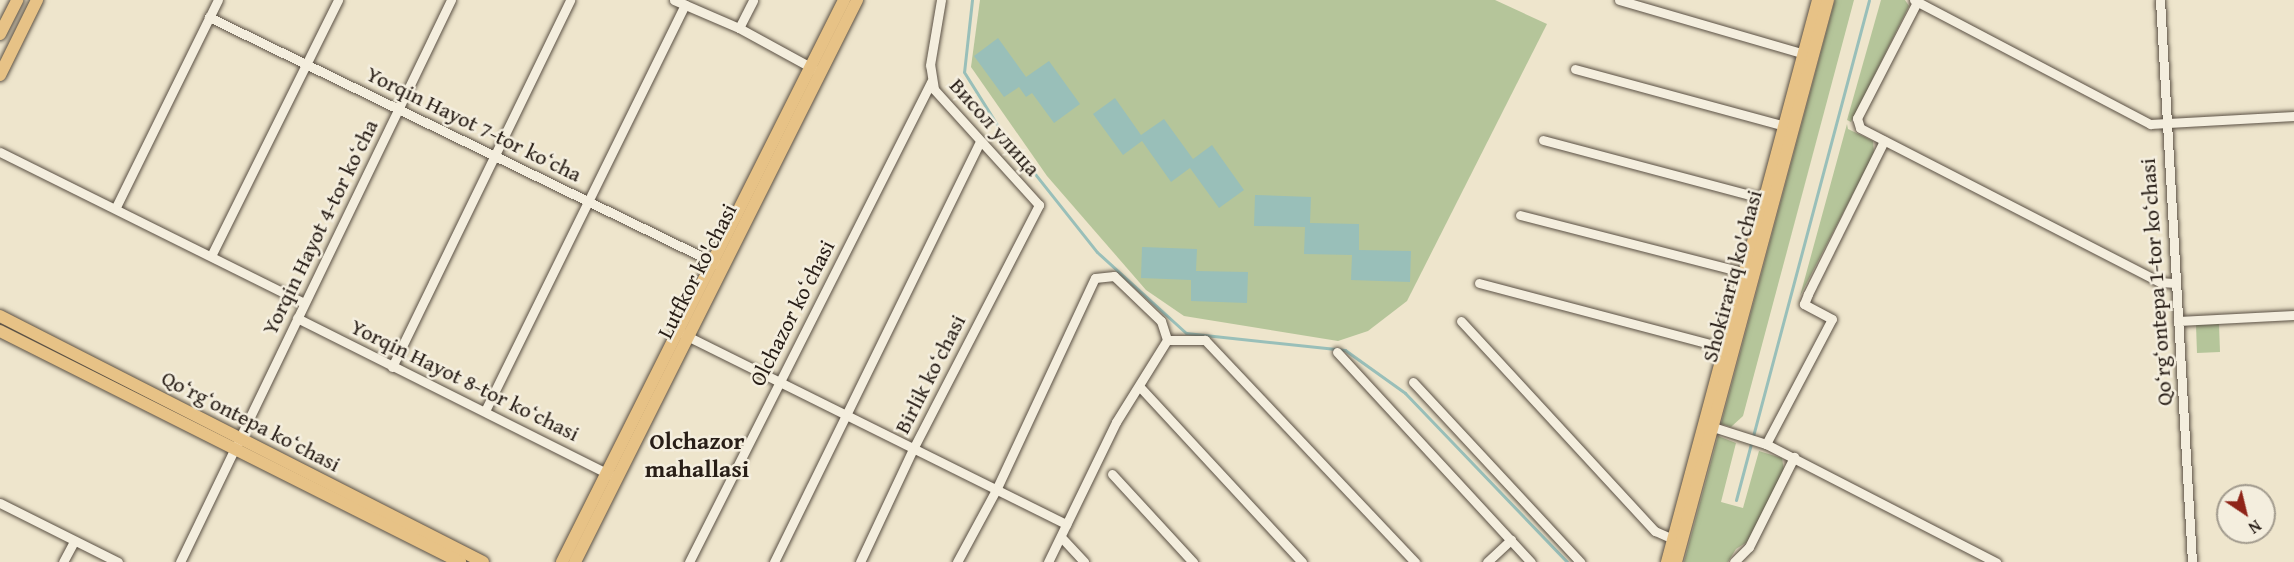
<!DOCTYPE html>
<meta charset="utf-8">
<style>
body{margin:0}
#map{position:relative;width:2294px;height:562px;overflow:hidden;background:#eee5cc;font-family:"Gentium Book Plus",serif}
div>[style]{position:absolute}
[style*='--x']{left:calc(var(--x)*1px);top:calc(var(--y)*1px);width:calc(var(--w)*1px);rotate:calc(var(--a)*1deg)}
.green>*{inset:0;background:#b5c59a}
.water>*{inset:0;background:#99bfb9}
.stream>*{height:3px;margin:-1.5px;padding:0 1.5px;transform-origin:1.5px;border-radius:1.5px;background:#99bfb9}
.roads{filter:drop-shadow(0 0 2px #5a5044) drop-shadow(0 0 2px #5a5044)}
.minor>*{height:9px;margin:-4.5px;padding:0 4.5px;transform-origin:4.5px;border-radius:4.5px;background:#f4eede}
.major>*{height:12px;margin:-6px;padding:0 6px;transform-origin:6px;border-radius:6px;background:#e7c286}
span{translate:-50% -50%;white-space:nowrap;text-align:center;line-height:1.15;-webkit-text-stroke:5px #f4eede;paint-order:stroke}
.street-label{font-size:22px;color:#281e17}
.neighbourhood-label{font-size:24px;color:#281e17;font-weight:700}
.north{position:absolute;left:2216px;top:484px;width:60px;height:60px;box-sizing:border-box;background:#f4eede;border:2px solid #a29b8e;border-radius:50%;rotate:145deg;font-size:16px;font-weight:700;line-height:24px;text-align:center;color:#281e17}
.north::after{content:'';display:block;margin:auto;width:21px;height:27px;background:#8f2418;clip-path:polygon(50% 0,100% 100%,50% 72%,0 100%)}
</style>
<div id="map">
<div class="green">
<i style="clip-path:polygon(980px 0,1495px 0,1547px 24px,1407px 301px,1368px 331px,1338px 341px,1184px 316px,1146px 290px,1047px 176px,971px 67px)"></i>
<i style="clip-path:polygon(1835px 0,1854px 0,1743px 416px,1731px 427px,1721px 424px)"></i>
<i style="clip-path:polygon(1881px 0,1905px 0,1909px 6px,1851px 122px,1847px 120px)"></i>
<i style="clip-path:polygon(1847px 124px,1848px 129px,1873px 141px,1874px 153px,1800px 296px)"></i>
<i style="clip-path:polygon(2219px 324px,2220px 352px,2197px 353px,2196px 325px)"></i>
<i style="clip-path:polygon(1718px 436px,1736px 443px,1721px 502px,1743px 508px,1759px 451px,1782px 458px,1784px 470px,1747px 542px,1736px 549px,1728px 562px,1684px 562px)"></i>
</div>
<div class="water">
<i style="clip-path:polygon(998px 38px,1026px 77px,1049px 61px,1080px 104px,1054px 123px,1032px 93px,1026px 97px,1019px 87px,1004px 97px,974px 56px)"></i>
<i style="clip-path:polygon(1115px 98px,1141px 135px,1164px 119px,1193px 159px,1212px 145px,1244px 190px,1219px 208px,1190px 168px,1171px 182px,1142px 141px,1123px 155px,1093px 114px)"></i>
<i style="clip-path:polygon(1255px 195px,1311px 197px,1310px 223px,1359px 224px,1359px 250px,1411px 251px,1410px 282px,1351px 280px,1352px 255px,1304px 254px,1305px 227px,1254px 226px)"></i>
<i style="clip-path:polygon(1142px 247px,1197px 249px,1196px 271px,1248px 272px,1247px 303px,1191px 301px,1191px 280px,1141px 278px)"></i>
</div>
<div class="stream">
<i style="--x:972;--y:0;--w:72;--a:96.3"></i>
<i style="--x:964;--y:72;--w:70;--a:57.9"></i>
<i style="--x:1001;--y:131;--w:154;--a:51.6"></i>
<i style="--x:1097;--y:252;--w:120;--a:42.3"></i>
<i style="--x:1186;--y:333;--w:160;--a:6.1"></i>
<i style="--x:1345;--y:350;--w:74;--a:35.6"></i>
<i style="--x:1405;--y:393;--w:234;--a:46.2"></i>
<i style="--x:1736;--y:500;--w:517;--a:-75.1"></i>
</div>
<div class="roads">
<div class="minor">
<i style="--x:674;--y:0;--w:71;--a:23.3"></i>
<i style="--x:739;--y:28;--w:85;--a:28.7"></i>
<i style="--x:1619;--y:0;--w:197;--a:16.2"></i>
<i style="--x:1914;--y:0;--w:267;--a:27.7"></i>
<i style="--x:2150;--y:124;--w:144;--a:-3.2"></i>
<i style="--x:2160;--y:0;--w:563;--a:86.74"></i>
<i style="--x:1917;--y:2;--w:131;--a:117.3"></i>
<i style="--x:1857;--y:118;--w:10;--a:73"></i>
<i style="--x:1860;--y:128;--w:337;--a:27.2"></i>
<i style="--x:2160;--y:282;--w:16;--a:4"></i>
<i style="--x:209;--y:17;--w:565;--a:25.93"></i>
<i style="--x:739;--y:28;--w:31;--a:-63"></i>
<i style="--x:1575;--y:69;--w:221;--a:15.2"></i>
<i style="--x:1543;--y:140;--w:233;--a:14.9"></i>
<i style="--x:0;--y:152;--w:339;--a:26.4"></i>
<i style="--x:116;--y:207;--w:231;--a:-63.8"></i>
<i style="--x:1520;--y:215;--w:237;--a:14.4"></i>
<i style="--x:211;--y:256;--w:286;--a:-63.6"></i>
<i style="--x:1479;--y:283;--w:258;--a:14.8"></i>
<i style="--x:297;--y:318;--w:351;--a:26.6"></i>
<i style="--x:1461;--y:321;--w:286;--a:47.3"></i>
<i style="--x:1655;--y:531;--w:24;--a:24"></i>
<i style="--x:2178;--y:321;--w:116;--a:-3"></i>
<i style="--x:683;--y:334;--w:428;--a:26.4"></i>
<i style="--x:1337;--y:352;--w:286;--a:47.3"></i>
<i style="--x:392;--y:367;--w:408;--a:-64.1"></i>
<i style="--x:1413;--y:382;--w:246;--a:47.1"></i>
<i style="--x:1139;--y:386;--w:240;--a:47.2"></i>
<i style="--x:485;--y:411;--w:453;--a:-63.8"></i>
<i style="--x:1713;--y:427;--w:56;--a:17.8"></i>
<i style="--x:1766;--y:444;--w:259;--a:27.2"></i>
<i style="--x:1766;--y:444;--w:141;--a:-62.2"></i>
<i style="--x:1832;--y:319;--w:32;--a:-152"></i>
<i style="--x:1804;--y:304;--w:11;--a:-68"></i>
<i style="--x:1808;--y:294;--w:171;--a:-63.6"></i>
<i style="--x:1112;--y:474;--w:120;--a:47.4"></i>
<i style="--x:0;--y:503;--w:132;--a:26.6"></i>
<i style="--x:1061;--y:537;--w:34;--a:47"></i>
<i style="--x:63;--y:562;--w:24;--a:-62"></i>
<i style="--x:180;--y:562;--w:624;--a:-64.26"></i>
<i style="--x:689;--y:562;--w:538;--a:-63.24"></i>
<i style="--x:774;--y:562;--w:466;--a:-63.9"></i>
<i style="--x:860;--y:562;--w:125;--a:-64.9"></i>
<i style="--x:913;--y:449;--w:275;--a:-62.7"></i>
<i style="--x:1039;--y:205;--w:156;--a:-132.2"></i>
<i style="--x:934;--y:89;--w:24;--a:-99"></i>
<i style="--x:930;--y:65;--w:66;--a:-80.4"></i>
<i style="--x:957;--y:562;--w:82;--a:-61.6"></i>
<i style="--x:996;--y:490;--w:234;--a:-65"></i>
<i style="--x:1095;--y:278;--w:19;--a:-6"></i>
<i style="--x:1114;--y:276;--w:65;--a:43.8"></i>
<i style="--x:1161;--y:321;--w:20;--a:72"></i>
<i style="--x:1048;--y:562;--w:156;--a:-64.1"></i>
<i style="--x:1116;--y:422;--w:97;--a:-58.1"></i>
<i style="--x:1167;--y:340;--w:38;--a:0"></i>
<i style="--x:1205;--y:340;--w:306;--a:46.6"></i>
<i style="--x:1487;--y:562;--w:33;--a:-43"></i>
<i style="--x:1734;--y:562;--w:21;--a:-45"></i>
<i style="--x:1749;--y:547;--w:101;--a:-63.4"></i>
</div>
<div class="major">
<i style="--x:0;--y:34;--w:38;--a:-63"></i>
<i style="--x:0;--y:75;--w:84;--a:-63.7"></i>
<i style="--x:0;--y:316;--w:542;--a:26.99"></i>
<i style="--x:0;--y:331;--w:515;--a:26.66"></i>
<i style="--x:562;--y:562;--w:629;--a:-63.35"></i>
<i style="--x:575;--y:562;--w:629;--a:-63.35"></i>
<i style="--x:1667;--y:562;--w:582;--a:-74.96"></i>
<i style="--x:1676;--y:562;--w:582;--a:-74.87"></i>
</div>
</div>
<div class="street-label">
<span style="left:474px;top:124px;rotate:26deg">Yorqin Hayot 7-tor koʻcha</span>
<span style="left:995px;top:127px;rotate:48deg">Висол улица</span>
<span style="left:320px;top:227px;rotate:-64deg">Yorqin Hayot 4-tor koʻcha</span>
<span style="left:697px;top:271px;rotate:-63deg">Lutfkor ko'chasi</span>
<span style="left:1732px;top:276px;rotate:-75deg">Shokirariq ko'chasi</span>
<span style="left:2156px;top:282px;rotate:-94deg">Qoʻrgʻontepa 1-tor koʻchasi</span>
<span style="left:792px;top:313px;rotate:-63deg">Olchazor koʻchasi</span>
<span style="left:930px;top:374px;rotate:-63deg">Birlik koʻchasi</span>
<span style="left:465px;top:380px;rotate:26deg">Yorqin Hayot 8-tor koʻchasi</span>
<span style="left:251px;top:421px;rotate:27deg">Qoʻrgʻontepa koʻchasi</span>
</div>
<div class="neighbourhood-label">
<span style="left:697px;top:455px">Olchazor<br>mahallasi</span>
</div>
<div class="north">N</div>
</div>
